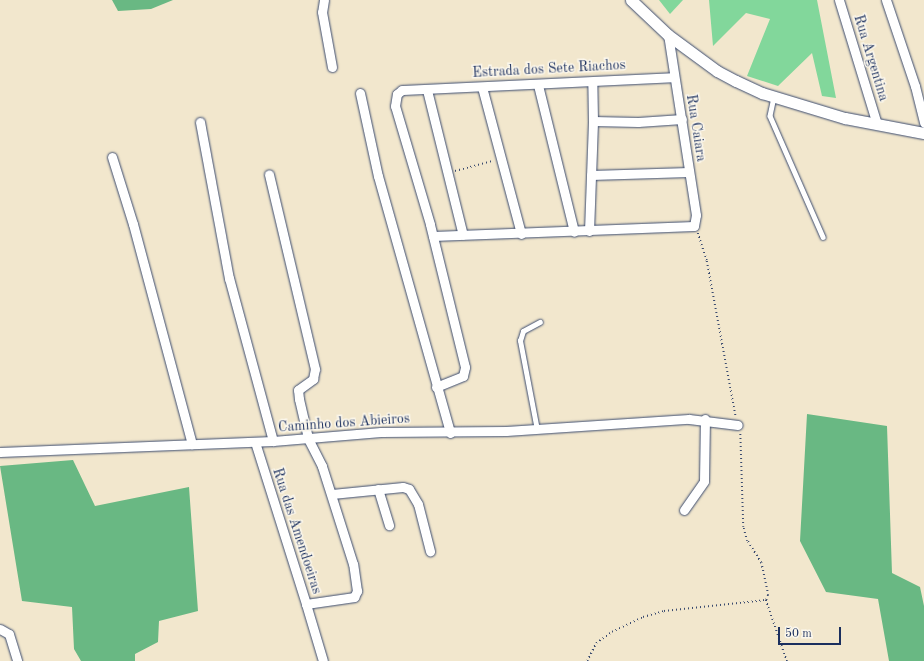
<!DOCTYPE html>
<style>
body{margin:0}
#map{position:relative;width:924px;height:661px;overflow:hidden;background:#f2e7cd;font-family:"Old Standard TT",serif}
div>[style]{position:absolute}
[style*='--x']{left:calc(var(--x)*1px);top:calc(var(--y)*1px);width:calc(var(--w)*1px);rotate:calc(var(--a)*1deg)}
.green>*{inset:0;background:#82d79b}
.forest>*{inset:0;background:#69b883}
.path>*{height:1.5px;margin-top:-0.75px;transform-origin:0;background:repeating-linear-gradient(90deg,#3b4b6f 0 1px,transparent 0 4px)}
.roads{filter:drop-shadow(0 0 1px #3b4b6f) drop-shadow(0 0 1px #3b4b6f)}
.service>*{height:4.5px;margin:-2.25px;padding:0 2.25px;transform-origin:2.25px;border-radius:2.25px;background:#fff}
.minor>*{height:9px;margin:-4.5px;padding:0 4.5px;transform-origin:4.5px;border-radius:4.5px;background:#fff}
.tertiary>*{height:11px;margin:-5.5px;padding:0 5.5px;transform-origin:5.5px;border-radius:5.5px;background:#fff}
span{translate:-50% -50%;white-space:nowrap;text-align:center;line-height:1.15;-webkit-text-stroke:3px #fbf7ec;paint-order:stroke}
.street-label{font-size:14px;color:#1b2f5e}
.scale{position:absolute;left:778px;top:627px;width:63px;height:18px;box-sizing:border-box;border:2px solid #1b2f5e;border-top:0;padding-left:5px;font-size:12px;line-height:14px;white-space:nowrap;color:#1b2f5e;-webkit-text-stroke:3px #fbf7ec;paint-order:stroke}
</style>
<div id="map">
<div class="green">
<i style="clip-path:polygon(659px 0,683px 0,670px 14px)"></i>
<i style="clip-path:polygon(709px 0,817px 0,836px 98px,822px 96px,812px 53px,778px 86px,747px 76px,770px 19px,746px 13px,713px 46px)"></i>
</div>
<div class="forest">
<i style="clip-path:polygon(112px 0,173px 0,151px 9px,118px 11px)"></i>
<i style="clip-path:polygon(807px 414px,887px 426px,892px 573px,920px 587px,924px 606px,924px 661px,889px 661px,878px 599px,826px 592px,800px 541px)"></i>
<i style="clip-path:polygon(73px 460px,95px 506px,189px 487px,198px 611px,159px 621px,158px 642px,135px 654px,135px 661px,81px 661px,74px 649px,72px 607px,22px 601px,0 466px)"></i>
</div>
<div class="path">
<i style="--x:455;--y:171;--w:38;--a:-15"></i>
<i style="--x:698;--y:233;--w:29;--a:72"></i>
<i style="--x:707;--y:261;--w:159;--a:79.5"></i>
<i style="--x:766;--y:600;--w:65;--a:71"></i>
<i style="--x:587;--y:661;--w:20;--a:-63"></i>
<i style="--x:596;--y:643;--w:19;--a:-35"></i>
<i style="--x:612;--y:632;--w:34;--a:-26"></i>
<i style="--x:643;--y:617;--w:22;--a:-16"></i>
<i style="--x:664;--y:611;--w:103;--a:-6.2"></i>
<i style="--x:766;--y:600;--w:5;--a:-68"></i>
<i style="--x:768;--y:595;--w:33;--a:-102"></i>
<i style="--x:761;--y:563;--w:26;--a:-122"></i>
<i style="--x:747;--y:541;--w:15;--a:-106"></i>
<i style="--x:743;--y:527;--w:93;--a:-91.8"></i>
</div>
<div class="roads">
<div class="service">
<i style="--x:774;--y:97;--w:19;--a:102"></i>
<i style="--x:770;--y:116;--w:132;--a:66.3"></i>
<i style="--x:537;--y:430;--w:91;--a:-100.8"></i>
<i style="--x:520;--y:341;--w:10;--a:-73"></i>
<i style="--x:523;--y:331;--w:19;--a:-28"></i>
</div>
<div class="minor">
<i style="--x:324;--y:0;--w:12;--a:99"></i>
<i style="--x:322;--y:12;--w:56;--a:79.7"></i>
<i style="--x:839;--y:0;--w:130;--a:73"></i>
<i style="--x:886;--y:0;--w:91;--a:71.4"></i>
<i style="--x:915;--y:86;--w:38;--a:76"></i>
<i style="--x:538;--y:85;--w:151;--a:76.2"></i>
<i style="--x:482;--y:87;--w:152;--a:75.1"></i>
<i style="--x:427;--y:90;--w:149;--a:76.1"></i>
<i style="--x:360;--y:93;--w:85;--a:77.8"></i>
<i style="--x:378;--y:176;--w:267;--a:74.3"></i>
<i style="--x:593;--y:121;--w:45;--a:1.3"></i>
<i style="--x:638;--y:122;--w:44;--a:-3.9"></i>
<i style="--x:200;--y:122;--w:159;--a:79.5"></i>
<i style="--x:229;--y:278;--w:169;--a:74.9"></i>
<i style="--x:112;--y:157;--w:70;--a:72.6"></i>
<i style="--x:133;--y:224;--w:228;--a:75"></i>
<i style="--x:591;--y:175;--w:98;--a:-1.8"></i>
<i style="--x:589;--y:231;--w:110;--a:-87.9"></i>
<i style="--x:593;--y:121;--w:39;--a:-91"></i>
<i style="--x:433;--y:236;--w:261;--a:-2.2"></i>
<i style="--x:694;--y:226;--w:11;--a:-80"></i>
<i style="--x:696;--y:215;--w:182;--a:-98.8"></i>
<i style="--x:436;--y:387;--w:29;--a:-22"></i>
<i style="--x:463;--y:376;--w:9;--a:-77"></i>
<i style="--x:465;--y:367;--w:147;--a:-103.8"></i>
<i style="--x:430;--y:224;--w:123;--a:-106.5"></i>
<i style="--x:395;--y:106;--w:12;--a:-81"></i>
<i style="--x:397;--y:94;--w:6;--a:-39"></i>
<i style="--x:402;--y:90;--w:271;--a:-2.7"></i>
<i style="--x:255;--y:442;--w:170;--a:72.5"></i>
<i style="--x:306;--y:604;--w:49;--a:-8.3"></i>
<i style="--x:354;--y:597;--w:7;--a:-63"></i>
<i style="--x:357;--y:591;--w:27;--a:-98"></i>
<i style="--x:353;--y:564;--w:103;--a:-107.6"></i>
<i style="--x:322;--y:466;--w:31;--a:-117"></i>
<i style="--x:308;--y:438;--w:40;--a:-103"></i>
<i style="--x:299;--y:399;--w:9;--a:-96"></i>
<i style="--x:298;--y:390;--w:19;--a:-36"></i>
<i style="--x:313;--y:379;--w:10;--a:-79"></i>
<i style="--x:315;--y:369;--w:200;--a:-103.3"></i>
<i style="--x:0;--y:452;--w:273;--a:-2.3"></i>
<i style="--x:273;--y:441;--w:108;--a:-4.8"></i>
<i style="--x:381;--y:432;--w:125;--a:-0.5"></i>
<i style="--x:506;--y:431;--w:183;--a:-3.8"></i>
<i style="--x:689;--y:419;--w:49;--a:7"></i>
<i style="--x:378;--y:489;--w:38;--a:73"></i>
<i style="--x:332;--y:494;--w:71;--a:-5.6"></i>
<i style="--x:403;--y:487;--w:6;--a:18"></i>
<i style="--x:409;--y:489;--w:17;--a:59"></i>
<i style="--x:418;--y:504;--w:49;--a:75.7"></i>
<i style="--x:684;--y:510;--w:35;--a:-55"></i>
<i style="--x:704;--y:481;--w:62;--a:-89.1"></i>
<i style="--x:306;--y:604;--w:59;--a:73.4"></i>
<i style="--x:0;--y:629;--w:10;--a:29"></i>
<i style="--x:9;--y:634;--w:28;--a:73"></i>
</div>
<div class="tertiary">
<i style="--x:631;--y:0;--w:51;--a:43.4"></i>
<i style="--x:668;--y:35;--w:61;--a:36.3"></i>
<i style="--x:717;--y:71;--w:21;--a:28"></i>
<i style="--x:736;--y:81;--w:29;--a:25"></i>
<i style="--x:762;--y:93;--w:87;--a:16.8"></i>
<i style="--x:845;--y:118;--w:80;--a:10.8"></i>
</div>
</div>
<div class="street-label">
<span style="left:871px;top:58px;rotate:73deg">Rua Argentina</span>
<span style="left:549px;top:69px;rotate:-3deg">Estrada dos Sete Riachos</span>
<span style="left:696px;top:128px;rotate:81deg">Rua Caiara</span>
<span style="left:344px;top:423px;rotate:-4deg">Caminho dos Abieiros</span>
<span style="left:297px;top:531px;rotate:72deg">Rua das Amendoeiras</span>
</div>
<div class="scale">50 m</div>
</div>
